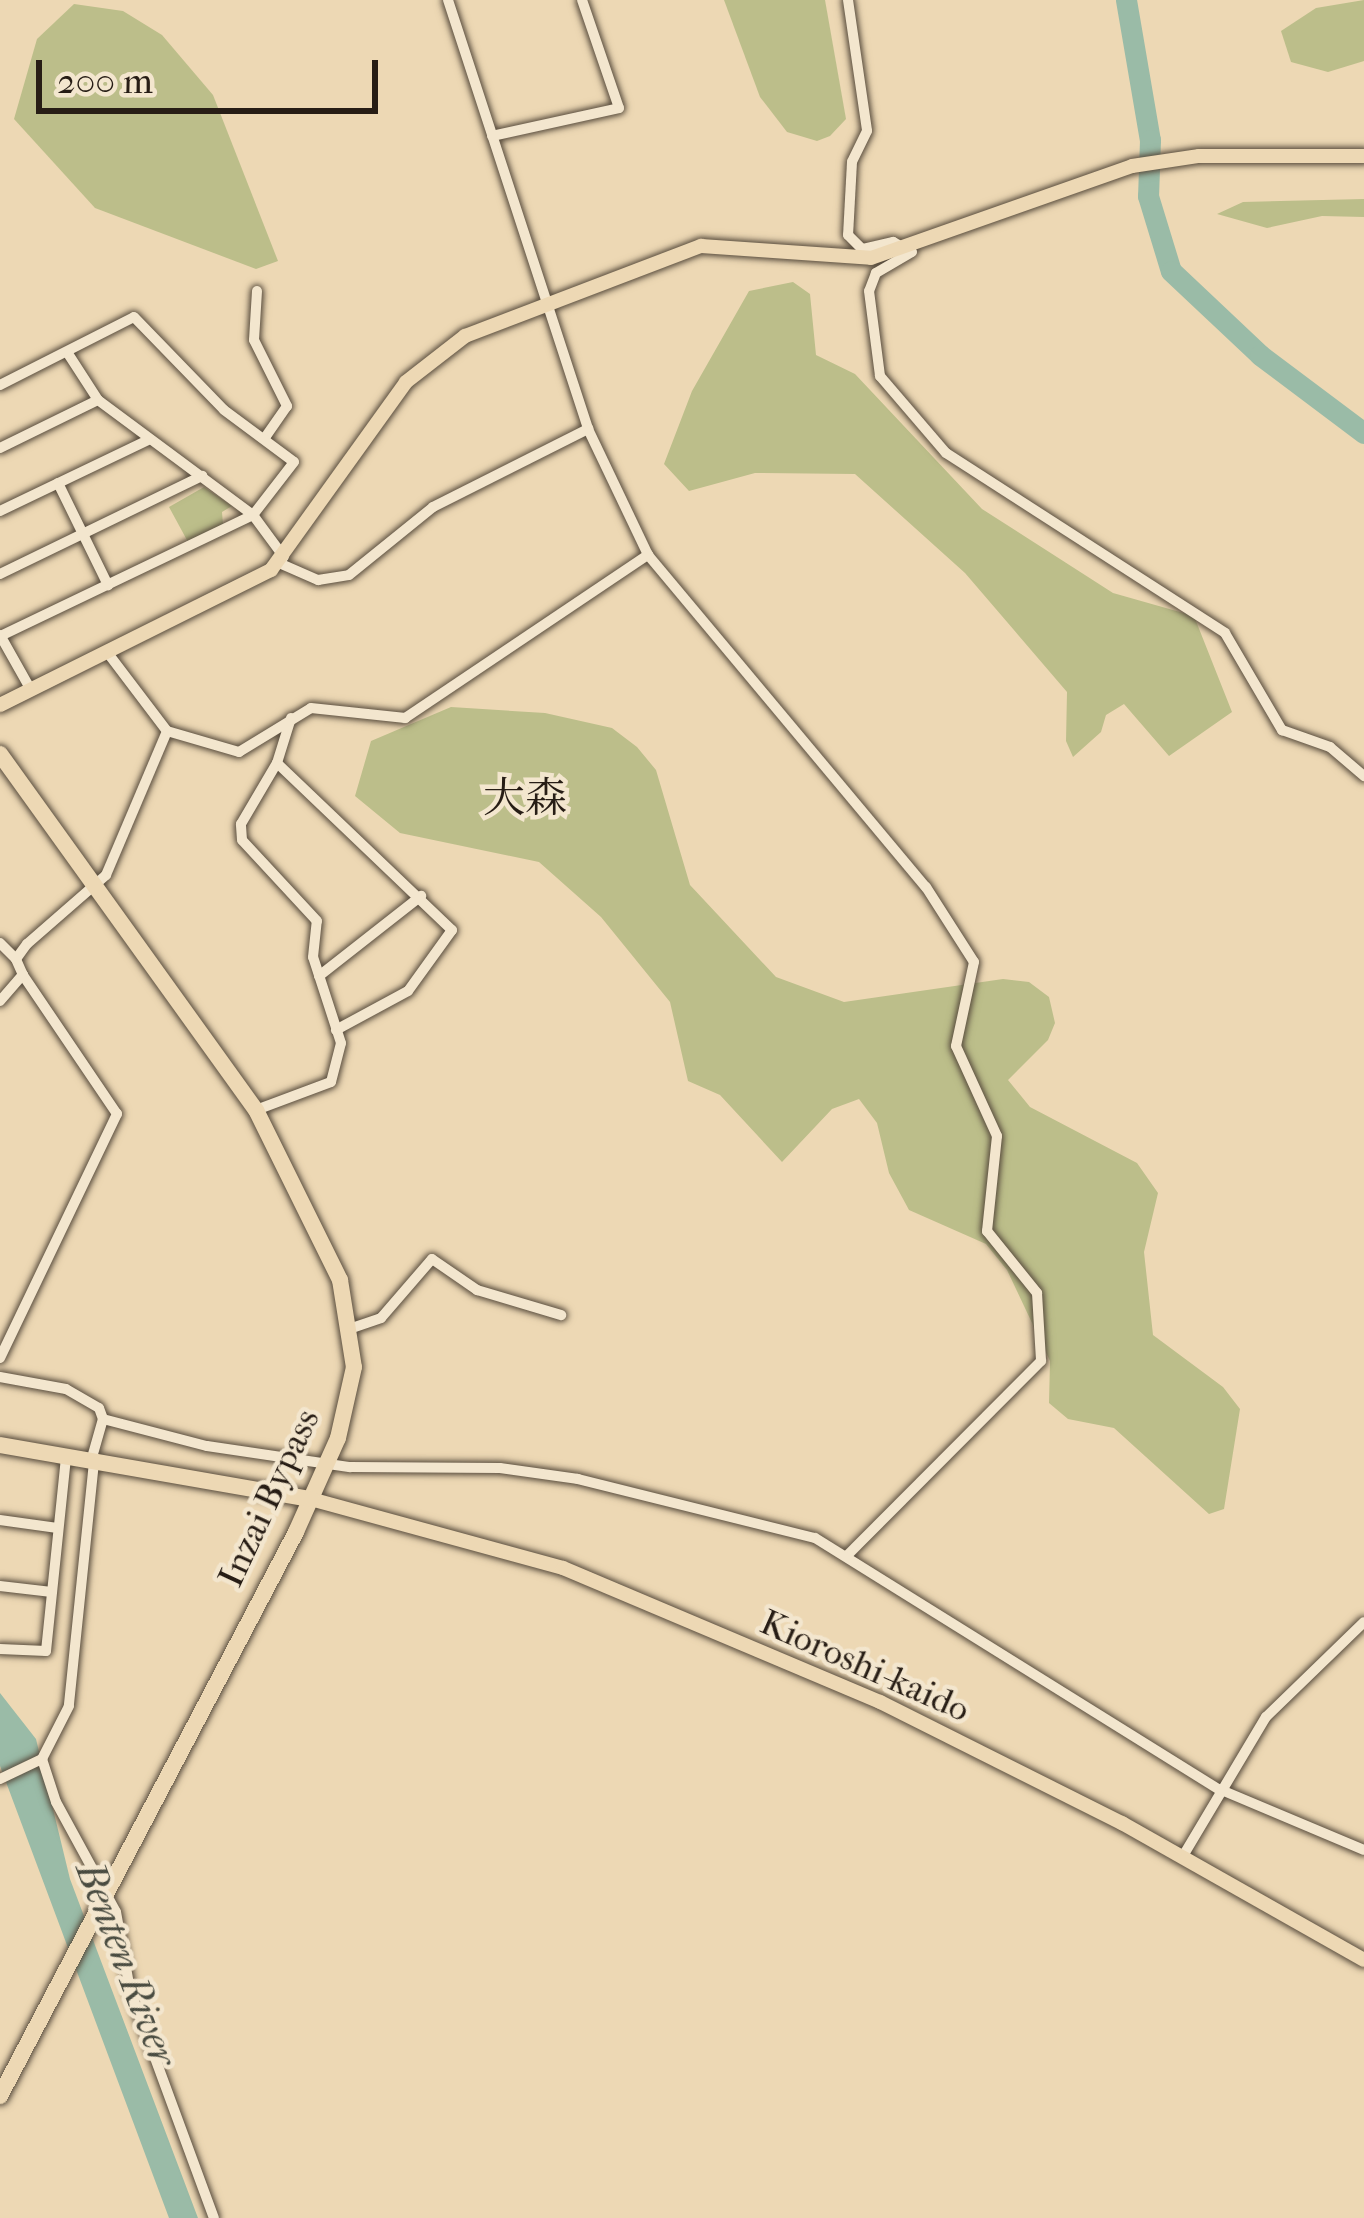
<!DOCTYPE html>
<meta charset="utf-8">
<style>
body{margin:0}
#map{position:relative;width:1364px;height:2218px;overflow:hidden;background:#edd8b4;font-family:"IM FELL French Canon","Noto Serif JP",serif}
div>[style]{position:absolute}
[style*='--x']{left:calc(var(--x)*1px);top:calc(var(--y)*1px);width:calc(var(--w)*1px);rotate:calc(var(--a)*1deg)}
.green>*{inset:0;background:#bcbe8a}
.water>*{inset:0;background:#9abba7}
.river>*{height:21px;margin:-10.5px;padding:0 10.5px;transform-origin:10.5px;border-radius:10.5px;background:#9abba7}
.roads{filter:drop-shadow(0 0 3px #584c3d) drop-shadow(0 0 3px #584c3d)}
.minor>*{height:10px;margin:-5px;padding:0 5px;transform-origin:5px;border-radius:5px;background:#f3e6ce}
.major>*{height:14px;margin:-7px;padding:0 7px;transform-origin:7px;border-radius:7px;background:#edd8b4}
.highway>*{height:16px;margin:-8px;padding:0 8px;transform-origin:8px;border-radius:8px;background:#edd8b4}
span{translate:-50% -50%;white-space:nowrap;text-align:center;line-height:1.15;-webkit-text-stroke:9px #f3e6ce;paint-order:stroke}
.street-label{font-size:36px;color:#271d15}
.water-label{font-size:39px;color:#4a4c41;font-style:italic}
.quarter-label{font-size:42px;color:#271d15}
.scale{position:absolute;left:36px;top:60px;width:342px;height:54px;box-sizing:border-box;border:6px solid #271d15;border-top:0;padding-left:15px;font-size:36px;line-height:42px;white-space:nowrap;color:#271d15;-webkit-text-stroke:9px #f3e6ce;paint-order:stroke}
</style>
<div id="map">
<div class="green">
<i style="clip-path:polygon(724px 0,825px 0,846px 119px,830px 136px,817px 141px,787px 132px,760px 97px)"></i>
<i style="clip-path:polygon(1364px 0,1364px 61px,1328px 72px,1291px 62px,1281px 31px,1316px 8px)"></i>
<i style="clip-path:polygon(74px 4px,123px 11px,162px 35px,213px 95px,278px 261px,256px 269px,95px 208px,14px 119px,37px 39px)"></i>
<i style="clip-path:polygon(1364px 199px,1364px 217px,1322px 216px,1267px 228px,1217px 214px,1243px 202px)"></i>
<i style="clip-path:polygon(793px 282px,810px 294px,816px 355px,855px 374px,982px 509px,1113px 593px,1194px 616px,1232px 712px,1169px 756px,1124px 704px,1106px 715px,1101px 732px,1073px 757px,1066px 741px,1067px 692px,965px 573px,855px 474px,755px 473px,689px 491px,664px 464px,692px 391px,749px 291px)"></i>
<i style="clip-path:polygon(204px 487px,232px 506px,222px 512px,223px 525px,188px 542px,169px 507px)"></i>
<i style="clip-path:polygon(451px 707px,545px 713px,612px 728px,637px 747px,656px 770px,690px 885px,776px 977px,844px 1002px,1003px 979px,1029px 982px,1049px 997px,1055px 1023px,1048px 1040px,1008px 1080px,1030px 1107px,1137px 1163px,1158px 1193px,1144px 1252px,1153px 1335px,1223px 1387px,1240px 1409px,1224px 1509px,1209px 1514px,1114px 1428px,1068px 1419px,1049px 1403px,1050px 1361px,1007px 1270px,986px 1244px,909px 1210px,889px 1173px,877px 1123px,859px 1099px,832px 1109px,782px 1162px,720px 1095px,688px 1081px,670px 1002px,601px 917px,539px 862px,400px 833px,355px 796px,371px 741px)"></i>
</div>
<div class="water">
<i style="clip-path:polygon(0 1693px,36px 1739px,70px 1879px,198px 2218px,169px 2218px,0 1766px)"></i>
</div>
<div class="river">
<i style="--x:1126;--y:0;--w:142;--a:80.3"></i>
<i style="--x:1150;--y:140;--w:56;--a:92"></i>
<i style="--x:1148;--y:196;--w:78;--a:73"></i>
<i style="--x:1171;--y:271;--w:122;--a:43.3"></i>
<i style="--x:1260;--y:355;--w:130;--a:36.9"></i>
</div>
<div class="roads">
<div class="minor">
<i style="--x:448;--y:0;--w:451;--a:71.9"></i>
<i style="--x:588;--y:429;--w:140;--a:64.5"></i>
<i style="--x:648;--y:555;--w:433;--a:50.1"></i>
<i style="--x:926;--y:887;--w:89;--a:57.4"></i>
<i style="--x:974;--y:962;--w:86;--a:102.1"></i>
<i style="--x:956;--y:1046;--w:99;--a:65.5"></i>
<i style="--x:997;--y:1136;--w:96;--a:96"></i>
<i style="--x:987;--y:1231;--w:80;--a:51.1"></i>
<i style="--x:1037;--y:1293;--w:68;--a:86.6"></i>
<i style="--x:1041;--y:1361;--w:275;--a:134.9"></i>
<i style="--x:848;--y:0;--w:132;--a:81.7"></i>
<i style="--x:867;--y:131;--w:34;--a:116"></i>
<i style="--x:852;--y:162;--w:73;--a:93.1"></i>
<i style="--x:848;--y:235;--w:20;--a:45"></i>
<i style="--x:862;--y:249;--w:32;--a:-13"></i>
<i style="--x:893;--y:242;--w:21;--a:28"></i>
<i style="--x:912;--y:252;--w:42;--a:149.7"></i>
<i style="--x:876;--y:273;--w:19;--a:111"></i>
<i style="--x:869;--y:291;--w:86;--a:82.6"></i>
<i style="--x:880;--y:376;--w:101;--a:49.4"></i>
<i style="--x:946;--y:453;--w:332;--a:32.8"></i>
<i style="--x:1225;--y:633;--w:113;--a:59.6"></i>
<i style="--x:1282;--y:730;--w:51;--a:19.5"></i>
<i style="--x:1330;--y:747;--w:45;--a:40.5"></i>
<i style="--x:492;--y:136;--w:130;--a:-12.4"></i>
<i style="--x:619;--y:108;--w:114;--a:-108.9"></i>
<i style="--x:257;--y:291;--w:49;--a:93.5"></i>
<i style="--x:254;--y:340;--w:74;--a:63.4"></i>
<i style="--x:287;--y:406;--w:40;--a:124.9"></i>
<i style="--x:67;--y:352;--w:57;--a:57.1"></i>
<i style="--x:98;--y:400;--w:193;--a:36.6"></i>
<i style="--x:253;--y:515;--w:52;--a:53.6"></i>
<i style="--x:0;--y:385;--w:150;--a:-26.9"></i>
<i style="--x:134;--y:317;--w:129;--a:45.9"></i>
<i style="--x:224;--y:410;--w:87;--a:36.6"></i>
<i style="--x:294;--y:462;--w:67;--a:127.7"></i>
<i style="--x:253;--y:515;--w:280;--a:154.4"></i>
<i style="--x:0;--y:448;--w:109;--a:-26.1"></i>
<i style="--x:58;--y:483;--w:114;--a:63.9"></i>
<i style="--x:0;--y:511;--w:166;--a:-25.6"></i>
<i style="--x:279;--y:563;--w:43;--a:23.6"></i>
<i style="--x:318;--y:580;--w:31;--a:-9"></i>
<i style="--x:349;--y:575;--w:108;--a:-39"></i>
<i style="--x:433;--y:507;--w:174;--a:-26.7"></i>
<i style="--x:0;--y:574;--w:225;--a:-25.9"></i>
<i style="--x:0;--y:635;--w:63;--a:60.6"></i>
<i style="--x:107;--y:652;--w:99;--a:52.8"></i>
<i style="--x:167;--y:731;--w:75;--a:16.3"></i>
<i style="--x:239;--y:752;--w:84;--a:-31.4"></i>
<i style="--x:311;--y:708;--w:95;--a:6.1"></i>
<i style="--x:405;--y:718;--w:293;--a:-33.9"></i>
<i style="--x:291;--y:718;--w:47;--a:107.3"></i>
<i style="--x:277;--y:763;--w:242;--a:43.7"></i>
<i style="--x:452;--y:930;--w:75;--a:125.8"></i>
<i style="--x:408;--y:991;--w:82;--a:151.6"></i>
<i style="--x:0;--y:943;--w:23;--a:45"></i>
<i style="--x:319;--y:976;--w:130;--a:-38.1"></i>
<i style="--x:0;--y:1001;--w:35;--a:-49"></i>
<i style="--x:23;--y:975;--w:17;--a:-114"></i>
<i style="--x:16;--y:959;--w:19;--a:-54"></i>
<i style="--x:27;--y:944;--w:105;--a:-41.1"></i>
<i style="--x:106;--y:875;--w:156;--a:-67"></i>
<i style="--x:256;--y:1110;--w:80;--a:-20.5"></i>
<i style="--x:331;--y:1082;--w:40;--a:-75.6"></i>
<i style="--x:341;--y:1043;--w:90;--a:-108"></i>
<i style="--x:313;--y:957;--w:36;--a:-84"></i>
<i style="--x:317;--y:921;--w:110;--a:-132.8"></i>
<i style="--x:242;--y:840;--w:16;--a:-94"></i>
<i style="--x:241;--y:824;--w:71;--a:-59.5"></i>
<i style="--x:352;--y:1328;--w:31;--a:-19"></i>
<i style="--x:381;--y:1318;--w:78;--a:-49.2"></i>
<i style="--x:432;--y:1259;--w:55;--a:34.6"></i>
<i style="--x:477;--y:1290;--w:88;--a:16.6"></i>
<i style="--x:0;--y:1358;--w:271;--a:-64.4"></i>
<i style="--x:117;--y:1114;--w:168;--a:-124.1"></i>
<i style="--x:0;--y:1377;--w:67;--a:10.3"></i>
<i style="--x:66;--y:1389;--w:38;--a:30"></i>
<i style="--x:99;--y:1408;--w:12;--a:70"></i>
<i style="--x:103;--y:1419;--w:107;--a:14.6"></i>
<i style="--x:207;--y:1446;--w:145;--a:8.4"></i>
<i style="--x:350;--y:1467;--w:150;--a:0.4"></i>
<i style="--x:500;--y:1468;--w:79;--a:8"></i>
<i style="--x:578;--y:1479;--w:244;--a:14"></i>
<i style="--x:815;--y:1538;--w:476;--a:31.9"></i>
<i style="--x:1219;--y:1789;--w:157;--a:22.8"></i>
<i style="--x:91;--y:1461;--w:44;--a:-74.1"></i>
<i style="--x:94;--y:1462;--w:245;--a:95.9"></i>
<i style="--x:69;--y:1706;--w:59;--a:117"></i>
<i style="--x:42;--y:1759;--w:45;--a:72"></i>
<i style="--x:56;--y:1802;--w:125;--a:61.4"></i>
<i style="--x:116;--y:1912;--w:79;--a:79.8"></i>
<i style="--x:130;--y:1990;--w:243;--a:69.8"></i>
<i style="--x:0;--y:1520;--w:58;--a:8"></i>
<i style="--x:0;--y:1586;--w:52;--a:6.6"></i>
<i style="--x:0;--y:1649;--w:46;--a:2.5"></i>
<i style="--x:46;--y:1651;--w:195;--a:-84.1"></i>
<i style="--x:0;--y:1779;--w:47;--a:-25.5"></i>
<i style="--x:1183;--y:1856;--w:162;--a:-59.2"></i>
<i style="--x:1266;--y:1717;--w:136;--a:-44.1"></i>
</div>
<div class="major">
<i style="--x:0;--y:705;--w:303;--a:-26.5"></i>
<i style="--x:271;--y:570;--w:231;--a:-54.3"></i>
<i style="--x:406;--y:382;--w:75;--a:-37.9"></i>
<i style="--x:465;--y:336;--w:253;--a:-20.9"></i>
<i style="--x:701;--y:246;--w:170;--a:4"></i>
<i style="--x:871;--y:258;--w:277;--a:-19.4"></i>
<i style="--x:1132;--y:166;--w:68;--a:-8.5"></i>
<i style="--x:1199;--y:156;--w:165;--a:0"></i>
<i style="--x:311;--y:1499;--w:261;--a:15.3"></i>
<i style="--x:563;--y:1568;--w:344;--a:22.9"></i>
<i style="--x:880;--y:1702;--w:271;--a:26.6"></i>
<i style="--x:1122;--y:1823;--w:278;--a:29.5"></i>
</div>
<div class="highway">
<i style="--x:0;--y:754;--w:438;--a:54.3"></i>
<i style="--x:256;--y:1110;--w:190;--a:63.7"></i>
<i style="--x:340;--y:1280;--w:88;--a:80.9"></i>
<i style="--x:354;--y:1367;--w:73;--a:102.7"></i>
<i style="--x:338;--y:1438;--w:103;--a:114.1"></i>
<i style="--x:296;--y:1532;--w:637;--a:117.69"></i>
<i style="--x:0;--y:1445;--w:316;--a:9.9"></i>
</div>
</div>
<div class="street-label">
<span style="left:269px;top:1498px;rotate:-65deg">Inzai Bypass</span>
<span style="left:865px;top:1666px;rotate:24deg">Kioroshi-kaido</span>
</div>
<div class="water-label">
<span style="left:126px;top:1964px;rotate:69deg">Benten River</span>
</div>
<div class="quarter-label">
<span style="left:525px;top:799px">大森</span>
</div>
<div class="scale">200 m</div>
</div>
